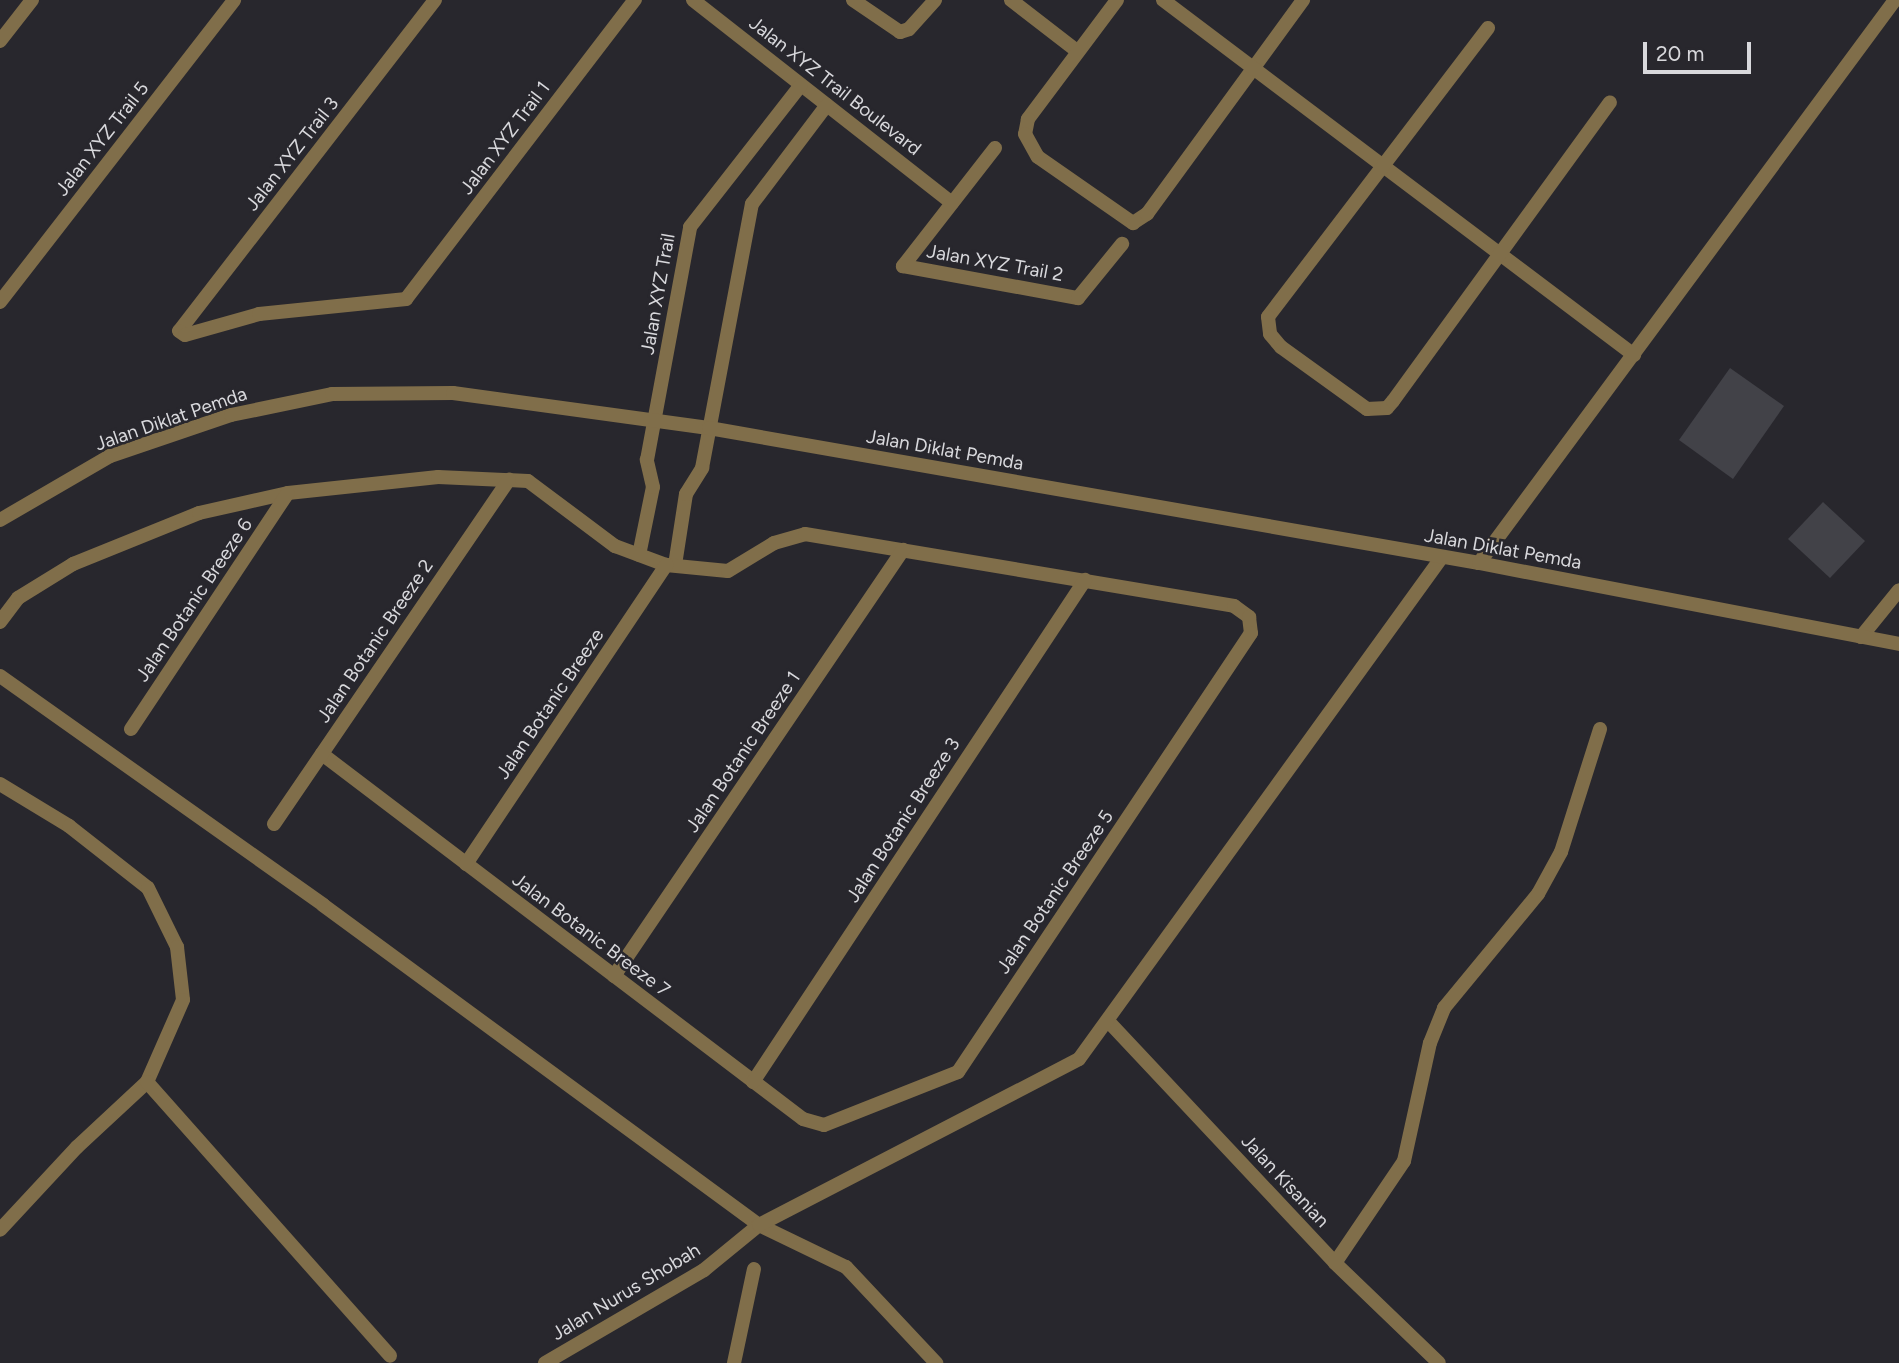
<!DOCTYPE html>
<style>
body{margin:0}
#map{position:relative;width:1899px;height:1363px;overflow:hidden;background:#28272d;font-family:Figtree,sans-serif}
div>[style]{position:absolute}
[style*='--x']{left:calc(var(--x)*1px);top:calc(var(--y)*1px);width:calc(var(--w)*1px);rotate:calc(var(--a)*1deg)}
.building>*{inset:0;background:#424248}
.service>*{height:14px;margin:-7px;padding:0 7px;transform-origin:7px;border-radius:7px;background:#806e4a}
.minor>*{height:14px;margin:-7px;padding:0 7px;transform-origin:7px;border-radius:7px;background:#806e4a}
.tertiary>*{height:14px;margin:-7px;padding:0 7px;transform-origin:7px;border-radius:7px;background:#806e4a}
span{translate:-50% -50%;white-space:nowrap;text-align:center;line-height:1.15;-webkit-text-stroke:5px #28272d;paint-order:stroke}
.street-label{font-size:19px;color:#d8d8dc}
.scale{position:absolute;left:1643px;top:42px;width:108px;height:32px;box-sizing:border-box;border:4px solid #d8d8dc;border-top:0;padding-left:9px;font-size:21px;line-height:24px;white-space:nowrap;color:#d8d8dc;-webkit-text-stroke:5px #28272d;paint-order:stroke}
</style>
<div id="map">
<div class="building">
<i style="clip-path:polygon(1730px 368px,1784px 406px,1733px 479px,1679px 440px)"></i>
<i style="clip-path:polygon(1823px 502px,1865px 541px,1830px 578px,1788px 539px)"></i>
</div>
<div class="service">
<i style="--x:0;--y:784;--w:81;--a:31.3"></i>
<i style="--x:69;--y:826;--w:100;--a:38.1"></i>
<i style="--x:148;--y:888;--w:66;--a:63.8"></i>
<i style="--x:177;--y:947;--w:53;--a:83.5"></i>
<i style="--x:183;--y:1000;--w:90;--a:113.7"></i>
<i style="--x:147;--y:1082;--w:96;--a:137.1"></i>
<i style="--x:77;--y:1147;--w:113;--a:132.9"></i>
<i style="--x:147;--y:1082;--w:366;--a:48.4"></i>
</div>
<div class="minor">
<i style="--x:435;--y:0;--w:418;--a:127.7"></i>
<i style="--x:179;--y:331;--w:7;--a:34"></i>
<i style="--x:185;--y:335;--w:77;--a:-15.8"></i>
<i style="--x:259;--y:314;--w:148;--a:-5.8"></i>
<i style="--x:406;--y:299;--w:377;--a:-52.6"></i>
<i style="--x:693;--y:0;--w:329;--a:38.1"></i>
<i style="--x:853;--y:0;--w:57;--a:34.2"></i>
<i style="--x:900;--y:32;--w:9;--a:-18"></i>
<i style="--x:909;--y:29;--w:39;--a:-48"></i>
<i style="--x:1011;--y:0;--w:83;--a:37.7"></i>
<i style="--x:1117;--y:0;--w:149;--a:126.8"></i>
<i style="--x:1028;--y:119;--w:15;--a:101"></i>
<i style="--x:1025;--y:134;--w:26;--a:61"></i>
<i style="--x:1038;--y:157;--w:116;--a:34.8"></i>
<i style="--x:1133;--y:223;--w:17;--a:-33"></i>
<i style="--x:1147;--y:214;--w:265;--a:-53.9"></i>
<i style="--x:1163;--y:0;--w:590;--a:37.01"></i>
<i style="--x:1488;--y:28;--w:363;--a:127.3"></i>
<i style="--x:1268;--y:317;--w:17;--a:83"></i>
<i style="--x:1270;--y:334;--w:17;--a:50"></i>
<i style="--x:1281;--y:347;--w:106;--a:35.8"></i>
<i style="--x:1367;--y:409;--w:20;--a:-3"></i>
<i style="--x:1387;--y:408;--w:9;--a:-49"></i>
<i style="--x:1393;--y:401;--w:369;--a:-54"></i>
<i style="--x:0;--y:41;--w:52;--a:-52"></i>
<i style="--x:995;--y:148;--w:150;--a:127.9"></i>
<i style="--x:903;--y:266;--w:178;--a:10.4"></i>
<i style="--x:1078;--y:298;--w:70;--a:-50.8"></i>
<i style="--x:0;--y:302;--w:382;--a:-52.2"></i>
<i style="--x:639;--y:555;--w:69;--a:-78.4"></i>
<i style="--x:653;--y:487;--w:28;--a:-103"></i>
<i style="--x:647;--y:460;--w:237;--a:-79.5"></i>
<i style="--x:690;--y:227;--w:180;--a:-52"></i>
<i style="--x:1479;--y:563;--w:700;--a:-53.54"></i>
<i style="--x:675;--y:565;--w:72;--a:-81.2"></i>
<i style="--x:686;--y:494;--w:31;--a:-58"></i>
<i style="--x:702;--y:468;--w:269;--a:-79.3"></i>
<i style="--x:752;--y:204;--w:124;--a:-52.9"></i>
<i style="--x:0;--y:622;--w:30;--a:-53"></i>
<i style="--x:18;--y:598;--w:65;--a:-31.7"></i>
<i style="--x:73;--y:564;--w:136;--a:-22"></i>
<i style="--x:199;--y:513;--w:91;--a:-12.7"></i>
<i style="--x:288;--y:493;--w:151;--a:-6.1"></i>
<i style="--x:438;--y:477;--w:90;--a:2.5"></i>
<i style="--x:528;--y:481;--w:109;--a:36.8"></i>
<i style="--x:615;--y:546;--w:54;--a:20.4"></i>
<i style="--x:666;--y:565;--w:62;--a:5.5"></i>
<i style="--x:728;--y:571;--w:54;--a:-31.3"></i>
<i style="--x:774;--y:543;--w:32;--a:-16"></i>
<i style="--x:805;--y:534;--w:435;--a:9.5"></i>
<i style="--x:1234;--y:606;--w:19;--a:36"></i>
<i style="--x:1249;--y:617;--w:16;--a:83"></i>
<i style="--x:1251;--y:633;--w:528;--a:123.72"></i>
<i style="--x:958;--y:1072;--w:144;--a:158.4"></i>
<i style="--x:824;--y:1125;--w:22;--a:-164"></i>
<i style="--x:803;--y:1119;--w:604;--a:-142.81"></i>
<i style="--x:1861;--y:637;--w:60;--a:-51"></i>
<i style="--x:0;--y:676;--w:396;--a:35.3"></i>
<i style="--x:323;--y:905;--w:541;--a:36.28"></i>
<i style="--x:759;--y:1225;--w:97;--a:25.8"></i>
<i style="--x:846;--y:1267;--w:132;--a:46.8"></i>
<i style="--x:131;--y:729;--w:283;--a:-56.4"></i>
<i style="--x:274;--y:824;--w:417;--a:-55.7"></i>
<i style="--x:466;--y:864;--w:360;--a:-56.2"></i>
<i style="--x:614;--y:976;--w:515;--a:-55.85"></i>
<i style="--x:1108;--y:1021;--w:332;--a:46.8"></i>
<i style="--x:1335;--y:1263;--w:144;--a:43.9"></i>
<i style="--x:753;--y:1082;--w:602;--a:-56.52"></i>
<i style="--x:1335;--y:1263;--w:123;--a:-55.9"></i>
<i style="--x:1404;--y:1161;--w:121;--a:-77.6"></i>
<i style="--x:1430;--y:1043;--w:38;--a:-68"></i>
<i style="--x:1444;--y:1008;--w:148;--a:-50.5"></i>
<i style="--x:1538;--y:894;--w:48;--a:-61.3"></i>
<i style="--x:1561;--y:852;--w:129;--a:-72.4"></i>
<i style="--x:545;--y:1363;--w:184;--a:-30.3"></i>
<i style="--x:704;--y:1270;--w:71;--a:-39.3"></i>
<i style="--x:759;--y:1225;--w:360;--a:-27.4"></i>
<i style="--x:1079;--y:1059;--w:619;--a:-54.13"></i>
<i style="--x:734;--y:1363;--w:96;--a:-78"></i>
</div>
<div class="tertiary">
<i style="--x:0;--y:520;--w:127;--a:-30.2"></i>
<i style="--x:110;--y:456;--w:128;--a:-18.7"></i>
<i style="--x:231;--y:415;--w:103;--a:-11.7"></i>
<i style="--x:332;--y:394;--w:121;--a:-0.5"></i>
<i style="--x:453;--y:393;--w:258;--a:7.8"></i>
<i style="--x:709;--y:428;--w:782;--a:9.94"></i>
<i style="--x:1479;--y:563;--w:428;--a:10.9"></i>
</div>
<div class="street-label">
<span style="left:835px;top:86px;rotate:38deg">Jalan XYZ Trail Boulevard</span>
<span style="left:505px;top:138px;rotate:-53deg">Jalan XYZ Trail 1</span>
<span style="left:102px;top:139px;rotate:-52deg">Jalan XYZ Trail 5</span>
<span style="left:292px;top:154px;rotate:-52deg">Jalan XYZ Trail 3</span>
<span style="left:995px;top:263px;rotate:10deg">Jalan XYZ Trail 2</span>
<span style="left:658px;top:294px;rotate:-80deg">Jalan XYZ Trail</span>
<span style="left:171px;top:419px;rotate:-19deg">Jalan Diklat Pemda</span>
<span style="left:945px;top:450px;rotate:10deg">Jalan Diklat Pemda</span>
<span style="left:1503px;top:549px;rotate:10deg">Jalan Diklat Pemda</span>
<span style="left:194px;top:600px;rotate:-56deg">Jalan Botanic Breeze 6</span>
<span style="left:375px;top:641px;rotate:-56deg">Jalan Botanic Breeze 2</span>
<span style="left:550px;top:704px;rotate:-56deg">Jalan Botanic Breeze</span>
<span style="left:743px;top:752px;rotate:-56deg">Jalan Botanic Breeze 1</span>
<span style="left:903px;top:820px;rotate:-57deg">Jalan Botanic Breeze 3</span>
<span style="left:1055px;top:892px;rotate:-56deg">Jalan Botanic Breeze 5</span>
<span style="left:591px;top:935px;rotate:37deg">Jalan Botanic Breeze 7</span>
<span style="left:1285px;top:1181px;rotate:47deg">Jalan Kisanian</span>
<span style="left:626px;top:1292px;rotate:-31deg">Jalan Nurus Shobah</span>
</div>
<div class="scale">20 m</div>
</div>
